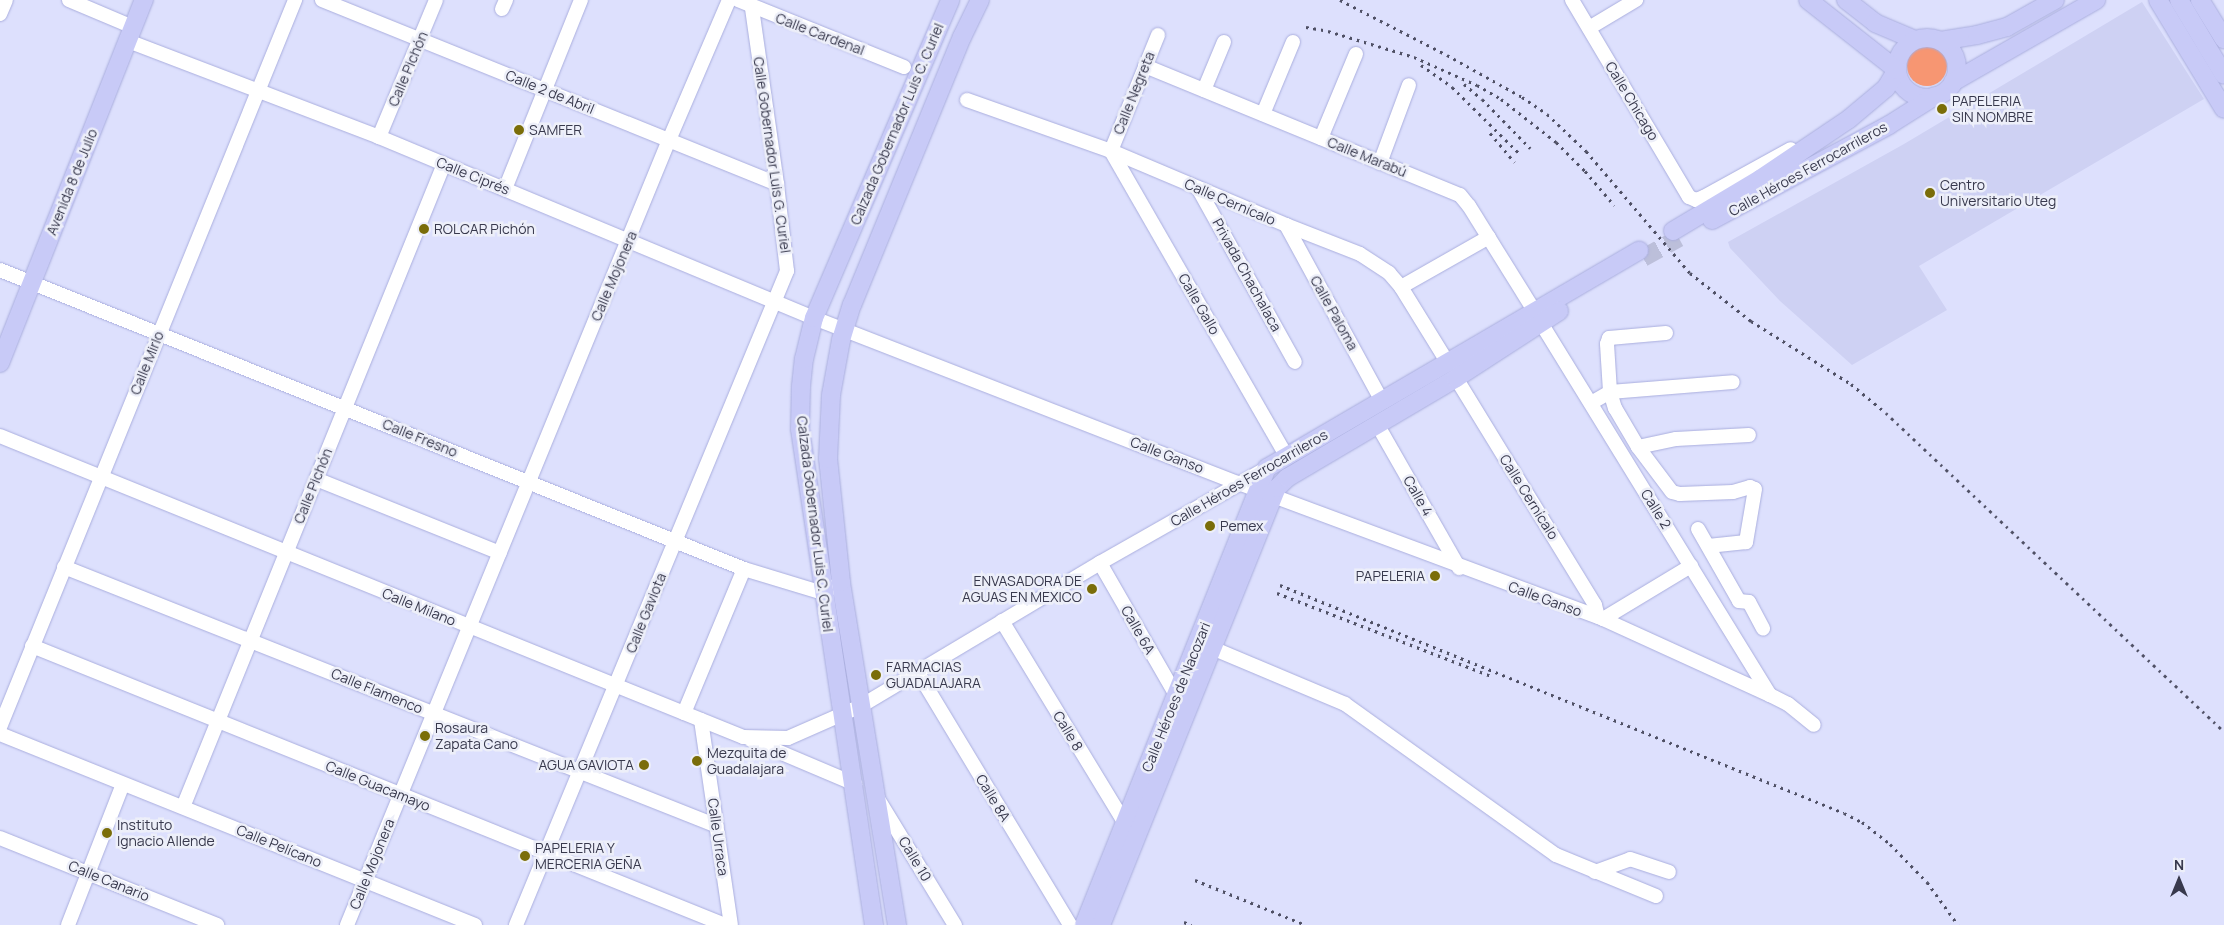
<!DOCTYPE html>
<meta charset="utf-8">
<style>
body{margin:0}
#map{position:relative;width:2224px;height:925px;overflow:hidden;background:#dde0fd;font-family:Manrope,sans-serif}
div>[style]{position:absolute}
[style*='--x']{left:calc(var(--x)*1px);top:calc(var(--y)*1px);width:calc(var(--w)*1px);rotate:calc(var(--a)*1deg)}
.built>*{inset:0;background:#ced1f3}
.green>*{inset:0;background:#f79672}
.round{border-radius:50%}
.major-tunnel>*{height:18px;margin-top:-9px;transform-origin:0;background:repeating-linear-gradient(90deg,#bcbfda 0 18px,transparent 0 27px)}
.roads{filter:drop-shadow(0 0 1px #aaaede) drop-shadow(0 0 1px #aaaede)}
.minor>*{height:14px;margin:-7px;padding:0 7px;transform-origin:7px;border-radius:7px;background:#fff}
.major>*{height:18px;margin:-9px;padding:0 9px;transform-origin:9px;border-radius:9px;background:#c8caf7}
.major>.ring{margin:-9px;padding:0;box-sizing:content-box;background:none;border:18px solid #c8caf7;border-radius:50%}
.rail>*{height:3px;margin-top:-1.5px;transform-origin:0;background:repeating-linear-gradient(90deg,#4f5065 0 2.5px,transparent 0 7.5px)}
.dots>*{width:14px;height:14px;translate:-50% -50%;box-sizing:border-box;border:2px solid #edeff9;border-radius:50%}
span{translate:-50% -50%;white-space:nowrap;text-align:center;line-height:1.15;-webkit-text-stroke:5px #edeff9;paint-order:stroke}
.street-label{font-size:14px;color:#38394d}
.poi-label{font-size:14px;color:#38394d}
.left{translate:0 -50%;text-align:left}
.right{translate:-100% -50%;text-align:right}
.north{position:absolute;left:2154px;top:855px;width:50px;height:50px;-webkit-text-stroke:4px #edeff9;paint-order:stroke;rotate:0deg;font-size:14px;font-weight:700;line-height:20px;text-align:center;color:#38394d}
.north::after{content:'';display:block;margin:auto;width:18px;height:22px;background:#38394d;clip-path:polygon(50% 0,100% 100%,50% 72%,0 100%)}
</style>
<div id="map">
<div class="built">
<i style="clip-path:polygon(2142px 2px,2204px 99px,1919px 266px,1947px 310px,1852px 365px,1780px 301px,1730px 248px,1728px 242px,1904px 144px)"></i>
</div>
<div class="green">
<i class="round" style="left:1907px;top:46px;width:40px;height:40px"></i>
</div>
<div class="major-tunnel">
<i style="--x:1643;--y:258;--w:41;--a:-29.1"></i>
</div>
<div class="roads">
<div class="minor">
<i style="--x:69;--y:0;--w:69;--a:22.9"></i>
<i style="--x:322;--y:0;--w:491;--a:22"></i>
<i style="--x:738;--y:0;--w:179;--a:22"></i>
<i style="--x:1572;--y:0;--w:229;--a:59.3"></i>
<i style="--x:1689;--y:197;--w:8;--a:23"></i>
<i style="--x:1696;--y:200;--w:9;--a:-21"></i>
<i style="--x:1704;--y:197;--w:99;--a:-28.9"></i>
<i style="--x:502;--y:9;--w:10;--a:-66"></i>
<i style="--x:0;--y:14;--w:15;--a:-67"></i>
<i style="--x:1589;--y:28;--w:55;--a:-30.8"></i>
<i style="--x:1158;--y:35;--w:125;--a:112.1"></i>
<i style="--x:1111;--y:151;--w:353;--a:60.1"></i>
<i style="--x:128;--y:41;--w:269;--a:20.9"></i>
<i style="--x:379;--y:137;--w:471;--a:22.6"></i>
<i style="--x:814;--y:318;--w:455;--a:21.3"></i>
<i style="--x:1238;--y:483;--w:390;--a:20.4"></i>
<i style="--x:1603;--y:619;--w:183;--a:24.5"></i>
<i style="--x:1770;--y:695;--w:20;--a:27"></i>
<i style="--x:1788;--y:704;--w:33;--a:39"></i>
<i style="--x:1145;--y:66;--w:340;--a:22.3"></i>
<i style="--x:1460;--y:195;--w:14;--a:51"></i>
<i style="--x:1469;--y:206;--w:125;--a:58.1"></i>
<i style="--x:1204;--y:90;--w:52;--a:-67.4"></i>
<i style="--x:967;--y:100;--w:153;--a:19.5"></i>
<i style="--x:1111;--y:151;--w:190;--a:22.9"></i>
<i style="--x:1286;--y:225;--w:79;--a:21.4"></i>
<i style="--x:1360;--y:254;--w:35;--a:33"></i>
<i style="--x:1389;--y:273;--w:18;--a:49"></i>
<i style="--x:1401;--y:287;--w:89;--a:58.3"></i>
<i style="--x:1263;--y:114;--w:78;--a:-67.4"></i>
<i style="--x:379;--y:137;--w:148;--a:-67.4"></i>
<i style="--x:1321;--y:138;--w:91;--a:-67.4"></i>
<i style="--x:1380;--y:163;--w:83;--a:-69.6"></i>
<i style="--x:1198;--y:188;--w:199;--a:60.9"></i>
<i style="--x:505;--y:189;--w:204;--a:-68.1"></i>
<i style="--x:1286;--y:225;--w:200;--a:61.4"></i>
<i style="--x:0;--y:270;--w:802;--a:21.89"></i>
<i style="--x:744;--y:569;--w:83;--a:16.9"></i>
<i style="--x:823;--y:593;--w:21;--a:-31"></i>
<i style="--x:1401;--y:287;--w:101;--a:-29.6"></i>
<i style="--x:1541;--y:323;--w:437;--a:58.4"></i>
<i style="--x:1666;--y:333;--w:57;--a:175"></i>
<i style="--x:1609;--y:338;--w:6;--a:108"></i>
<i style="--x:1607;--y:344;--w:48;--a:86.4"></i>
<i style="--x:1610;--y:392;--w:17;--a:73"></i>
<i style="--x:1615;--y:408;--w:45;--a:59.5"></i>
<i style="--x:1638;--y:447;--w:56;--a:52.9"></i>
<i style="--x:1672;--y:492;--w:8;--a:14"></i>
<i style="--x:1680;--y:494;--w:53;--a:-2.2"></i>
<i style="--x:1733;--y:492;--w:18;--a:-16"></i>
<i style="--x:1750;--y:487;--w:5;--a:22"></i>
<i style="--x:1755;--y:489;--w:54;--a:99.6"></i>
<i style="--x:1746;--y:542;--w:38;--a:174"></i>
<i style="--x:1456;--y:378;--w:266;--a:58.5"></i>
<i style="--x:1595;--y:605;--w:12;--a:76"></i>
<i style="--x:1591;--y:403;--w:22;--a:-30"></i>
<i style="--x:1610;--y:392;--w:123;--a:-4.6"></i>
<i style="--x:1377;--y:424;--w:166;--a:60.3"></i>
<i style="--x:0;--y:436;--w:802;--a:22.05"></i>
<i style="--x:743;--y:737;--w:45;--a:1.3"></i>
<i style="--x:788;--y:738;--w:80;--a:-23.7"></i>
<i style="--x:861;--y:706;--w:279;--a:-30.9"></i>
<i style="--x:1100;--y:563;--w:192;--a:-29.6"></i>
<i style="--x:1638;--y:447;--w:39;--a:-12"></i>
<i style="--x:1676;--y:439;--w:73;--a:-3.1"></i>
<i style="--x:316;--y:479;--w:198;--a:21.9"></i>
<i style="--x:1698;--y:529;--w:83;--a:60.3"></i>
<i style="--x:1739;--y:601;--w:10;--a:6"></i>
<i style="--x:1749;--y:602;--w:30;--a:62"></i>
<i style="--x:1100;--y:563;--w:155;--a:60.1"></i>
<i style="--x:64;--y:567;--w:702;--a:21.63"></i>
<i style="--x:1603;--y:619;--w:103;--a:-31.1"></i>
<i style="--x:1002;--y:621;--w:245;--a:58.7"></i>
<i style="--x:32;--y:646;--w:747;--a:21.93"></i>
<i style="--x:1212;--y:648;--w:144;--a:22.8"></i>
<i style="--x:1345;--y:704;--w:259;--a:35.6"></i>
<i style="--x:1556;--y:855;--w:108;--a:22.3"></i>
<i style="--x:917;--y:671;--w:297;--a:58.9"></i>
<i style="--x:684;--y:713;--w:156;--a:-67.4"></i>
<i style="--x:701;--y:720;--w:207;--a:81.7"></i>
<i style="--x:0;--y:727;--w:785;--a:-67.91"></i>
<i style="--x:0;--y:734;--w:512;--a:21.91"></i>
<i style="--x:751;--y:740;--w:113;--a:22.9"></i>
<i style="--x:878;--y:799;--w:148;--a:58.6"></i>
<i style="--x:183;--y:807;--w:694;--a:-67.91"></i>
<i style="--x:0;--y:838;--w:234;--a:21.8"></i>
<i style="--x:1595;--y:872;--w:37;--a:-20"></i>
<i style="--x:1630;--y:859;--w:41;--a:18.4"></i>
<i style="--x:68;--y:925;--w:151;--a:-68.7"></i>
<i style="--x:347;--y:925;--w:848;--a:-67.7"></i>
<i style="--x:669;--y:140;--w:152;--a:-66.8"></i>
<i style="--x:516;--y:925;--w:708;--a:-67.49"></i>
<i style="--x:787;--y:271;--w:88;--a:-96.6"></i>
<i style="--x:777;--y:184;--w:178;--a:-98.1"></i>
</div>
<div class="major">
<i style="--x:1846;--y:0;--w:37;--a:38"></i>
<i style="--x:1875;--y:23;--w:43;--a:23"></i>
<i style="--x:2158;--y:0;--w:127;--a:58.8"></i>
<i style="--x:2179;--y:0;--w:87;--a:59"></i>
<i style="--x:2200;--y:0;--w:46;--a:58.4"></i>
<i class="ring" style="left:1897px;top:38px;width:42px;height:42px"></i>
<i style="--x:1940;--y:41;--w:37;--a:-9"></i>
<i style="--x:1977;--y:35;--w:31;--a:-15"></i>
<i style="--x:2007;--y:27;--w:55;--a:-29.4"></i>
<i style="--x:1953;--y:82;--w:165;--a:-29.8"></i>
<i style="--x:1712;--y:220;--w:201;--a:-28.2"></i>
<i style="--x:1889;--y:125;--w:54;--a:-32.2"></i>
<i style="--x:1673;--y:231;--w:101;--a:-30.9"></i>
<i style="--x:1760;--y:179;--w:107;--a:-34"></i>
<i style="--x:1849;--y:119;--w:48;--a:-40"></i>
<i style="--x:1886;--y:88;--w:21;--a:-59"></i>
<i style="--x:1897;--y:70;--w:113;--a:-141.8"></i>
<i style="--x:0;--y:363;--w:391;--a:-68.4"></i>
<i style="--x:874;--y:925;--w:501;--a:-98.49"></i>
<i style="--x:800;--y:429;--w:43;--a:-88.7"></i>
<i style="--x:801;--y:386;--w:27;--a:-84"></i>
<i style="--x:804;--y:359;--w:42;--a:-76.3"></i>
<i style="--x:814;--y:318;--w:346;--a:-66.8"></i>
<i style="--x:897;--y:925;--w:348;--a:-99.3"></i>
<i style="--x:841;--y:582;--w:124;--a:-96"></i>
<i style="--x:828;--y:459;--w:64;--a:-87.3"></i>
<i style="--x:831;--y:395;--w:56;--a:-79.7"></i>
<i style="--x:841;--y:340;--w:37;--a:-73"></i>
<i style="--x:852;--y:305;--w:290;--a:-67.7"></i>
<i style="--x:962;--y:37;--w:41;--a:-64.1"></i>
<i style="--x:1084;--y:925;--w:492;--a:-68.2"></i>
<i style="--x:1267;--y:468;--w:431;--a:-30.3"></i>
<i style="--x:1101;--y:925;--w:471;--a:-68.1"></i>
<i style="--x:1277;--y:488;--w:14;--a:-45"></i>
<i style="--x:1287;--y:478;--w:196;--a:-30.6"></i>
<i style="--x:1456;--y:378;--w:123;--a:-33"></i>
</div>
</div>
<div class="rail">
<i style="--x:1340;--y:0;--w:120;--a:27.2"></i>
<i style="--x:1447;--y:55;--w:86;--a:29.2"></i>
<i style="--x:1522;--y:97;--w:30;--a:34"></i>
<i style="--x:1547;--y:114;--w:54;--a:43.5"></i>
<i style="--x:1586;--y:151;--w:160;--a:49.6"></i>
<i style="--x:1690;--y:273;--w:78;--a:38.2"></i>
<i style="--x:1751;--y:321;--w:118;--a:32.2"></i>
<i style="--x:1851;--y:384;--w:45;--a:39.6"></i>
<i style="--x:1886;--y:413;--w:464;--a:43.3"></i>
<i style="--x:1306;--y:27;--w:22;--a:10"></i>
<i style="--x:1328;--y:31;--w:90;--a:16.8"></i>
<i style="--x:1414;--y:57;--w:69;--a:24"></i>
<i style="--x:1477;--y:85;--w:28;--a:30"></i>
<i style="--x:1501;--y:99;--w:70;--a:38"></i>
<i style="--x:1556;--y:142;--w:41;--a:45"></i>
<i style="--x:1585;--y:171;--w:45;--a:49.5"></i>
<i style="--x:1421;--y:65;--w:38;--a:35"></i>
<i style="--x:1452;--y:87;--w:95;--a:44.6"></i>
<i style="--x:1464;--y:84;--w:23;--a:40"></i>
<i style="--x:1482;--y:99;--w:69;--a:45.6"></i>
<i style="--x:1490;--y:133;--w:38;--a:50"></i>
<i style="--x:1280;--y:585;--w:608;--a:22.01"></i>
<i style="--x:1844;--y:813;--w:20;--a:27"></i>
<i style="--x:1862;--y:822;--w:36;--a:38"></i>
<i style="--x:1890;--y:844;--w:53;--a:45.8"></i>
<i style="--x:1927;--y:882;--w:53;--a:54.2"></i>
<i style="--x:1277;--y:593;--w:230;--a:21.2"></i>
<i style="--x:1195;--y:880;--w:120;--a:22.1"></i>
<i style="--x:1184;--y:922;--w:8;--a:23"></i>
</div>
<div class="dots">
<i style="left:1942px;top:109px;background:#7a6d09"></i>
<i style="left:519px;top:130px;background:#7a6d09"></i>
<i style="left:1930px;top:193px;background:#7a6d09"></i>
<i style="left:424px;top:229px;background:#7a6d09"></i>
<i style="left:1210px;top:526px;background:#7a6d09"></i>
<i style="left:1435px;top:576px;background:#7a6d09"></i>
<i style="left:1092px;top:589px;background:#7a6d09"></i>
<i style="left:876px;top:675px;background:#7a6d09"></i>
<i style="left:425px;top:736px;background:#7a6d09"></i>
<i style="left:697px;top:761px;background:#7a6d09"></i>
<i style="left:644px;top:765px;background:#7a6d09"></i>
<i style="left:107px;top:833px;background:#7a6d09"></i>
<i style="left:525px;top:856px;background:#7a6d09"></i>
</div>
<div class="street-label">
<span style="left:820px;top:34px;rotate:21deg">Calle Cardenal</span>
<span style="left:408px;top:69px;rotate:-67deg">Calle Pichón</span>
<span style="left:550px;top:92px;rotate:22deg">Calle 2 de Abril</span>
<span style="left:1134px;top:93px;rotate:-68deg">Calle Negreta</span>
<span style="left:1632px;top:101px;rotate:59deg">Calle Chicago</span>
<span style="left:897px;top:124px;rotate:-67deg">Calzada Gobernador Luis C. Curiel</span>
<span style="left:772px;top:155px;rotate:82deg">Calle Gobernador Luis G. Curiel</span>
<span style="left:1367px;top:157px;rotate:22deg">Calle Marabú</span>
<span style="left:1808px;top:169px;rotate:-29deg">Calle Héroes Ferrocarrileros</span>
<span style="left:473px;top:176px;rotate:22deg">Calle Ciprés</span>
<span style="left:72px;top:182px;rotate:-68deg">Avenida 8 de Julio</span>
<span style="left:1230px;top:202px;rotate:23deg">Calle Cernícalo</span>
<span style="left:1247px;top:275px;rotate:61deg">Privada Chachalaca</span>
<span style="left:614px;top:276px;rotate:-67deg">Calle Mojonera</span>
<span style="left:1199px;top:304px;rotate:60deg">Calle Gallo</span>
<span style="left:1334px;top:313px;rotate:61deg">Calle Paloma</span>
<span style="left:147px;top:363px;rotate:-68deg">Calle Mirlo</span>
<span style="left:420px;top:438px;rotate:22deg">Calle Fresno</span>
<span style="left:1167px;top:455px;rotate:21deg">Calle Ganso</span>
<span style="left:1249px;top:478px;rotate:-30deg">Calle Héroes Ferrocarrileros</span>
<span style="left:313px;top:486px;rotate:-68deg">Calle Pichón</span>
<span style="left:1418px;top:496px;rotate:60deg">Calle 4</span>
<span style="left:1529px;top:497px;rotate:58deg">Calle Cernícalo</span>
<span style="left:1656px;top:509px;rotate:58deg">Calle 2</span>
<span style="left:815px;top:524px;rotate:83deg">Calzada Gobernador Luis C. Curiel</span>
<span style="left:1545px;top:599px;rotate:20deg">Calle Ganso</span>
<span style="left:419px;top:607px;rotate:22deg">Calle Milano</span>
<span style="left:646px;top:613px;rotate:-68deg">Calle Gaviota</span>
<span style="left:1138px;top:630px;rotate:60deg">Calle 6A</span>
<span style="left:377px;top:691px;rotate:22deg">Calle Flamenco</span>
<span style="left:1176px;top:697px;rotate:-68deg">Calle Héroes de Nacozari</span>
<span style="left:1068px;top:731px;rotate:59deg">Calle 8</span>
<span style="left:378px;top:786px;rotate:22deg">Calle Guacamayo</span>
<span style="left:993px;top:798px;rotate:59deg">Calle 8A</span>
<span style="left:718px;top:837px;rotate:82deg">Calle Urraca</span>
<span style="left:279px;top:846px;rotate:22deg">Calle Pelícano</span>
<span style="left:915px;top:859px;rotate:59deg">Calle 10</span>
<span style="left:372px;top:864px;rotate:-68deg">Calle Mojonera</span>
<span style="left:109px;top:881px;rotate:22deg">Calle Canario</span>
</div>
<div class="poi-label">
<span class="left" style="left:1952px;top:109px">PAPELERIA<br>SIN NOMBRE</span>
<span class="left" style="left:529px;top:130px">SAMFER</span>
<span class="left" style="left:1940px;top:193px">Centro<br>Universitario Uteg</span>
<span class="left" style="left:434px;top:229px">ROLCAR Pichón</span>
<span class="left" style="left:1220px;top:526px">Pemex</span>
<span class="right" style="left:1425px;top:576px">PAPELERIA</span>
<span class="right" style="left:1082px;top:589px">ENVASADORA DE<br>AGUAS EN MEXICO</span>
<span class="left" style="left:886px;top:675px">FARMACIAS<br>GUADALAJARA</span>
<span class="left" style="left:435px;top:736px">Rosaura<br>Zapata Cano</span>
<span class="left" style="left:707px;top:761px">Mezquita de<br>Guadalajara</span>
<span class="right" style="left:634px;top:765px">AGUA GAVIOTA</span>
<span class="left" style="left:117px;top:833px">Instituto<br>Ignacio Allende</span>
<span class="left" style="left:535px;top:856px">PAPELERIA Y<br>MERCERIA GEÑA</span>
</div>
<div class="north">N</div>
</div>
